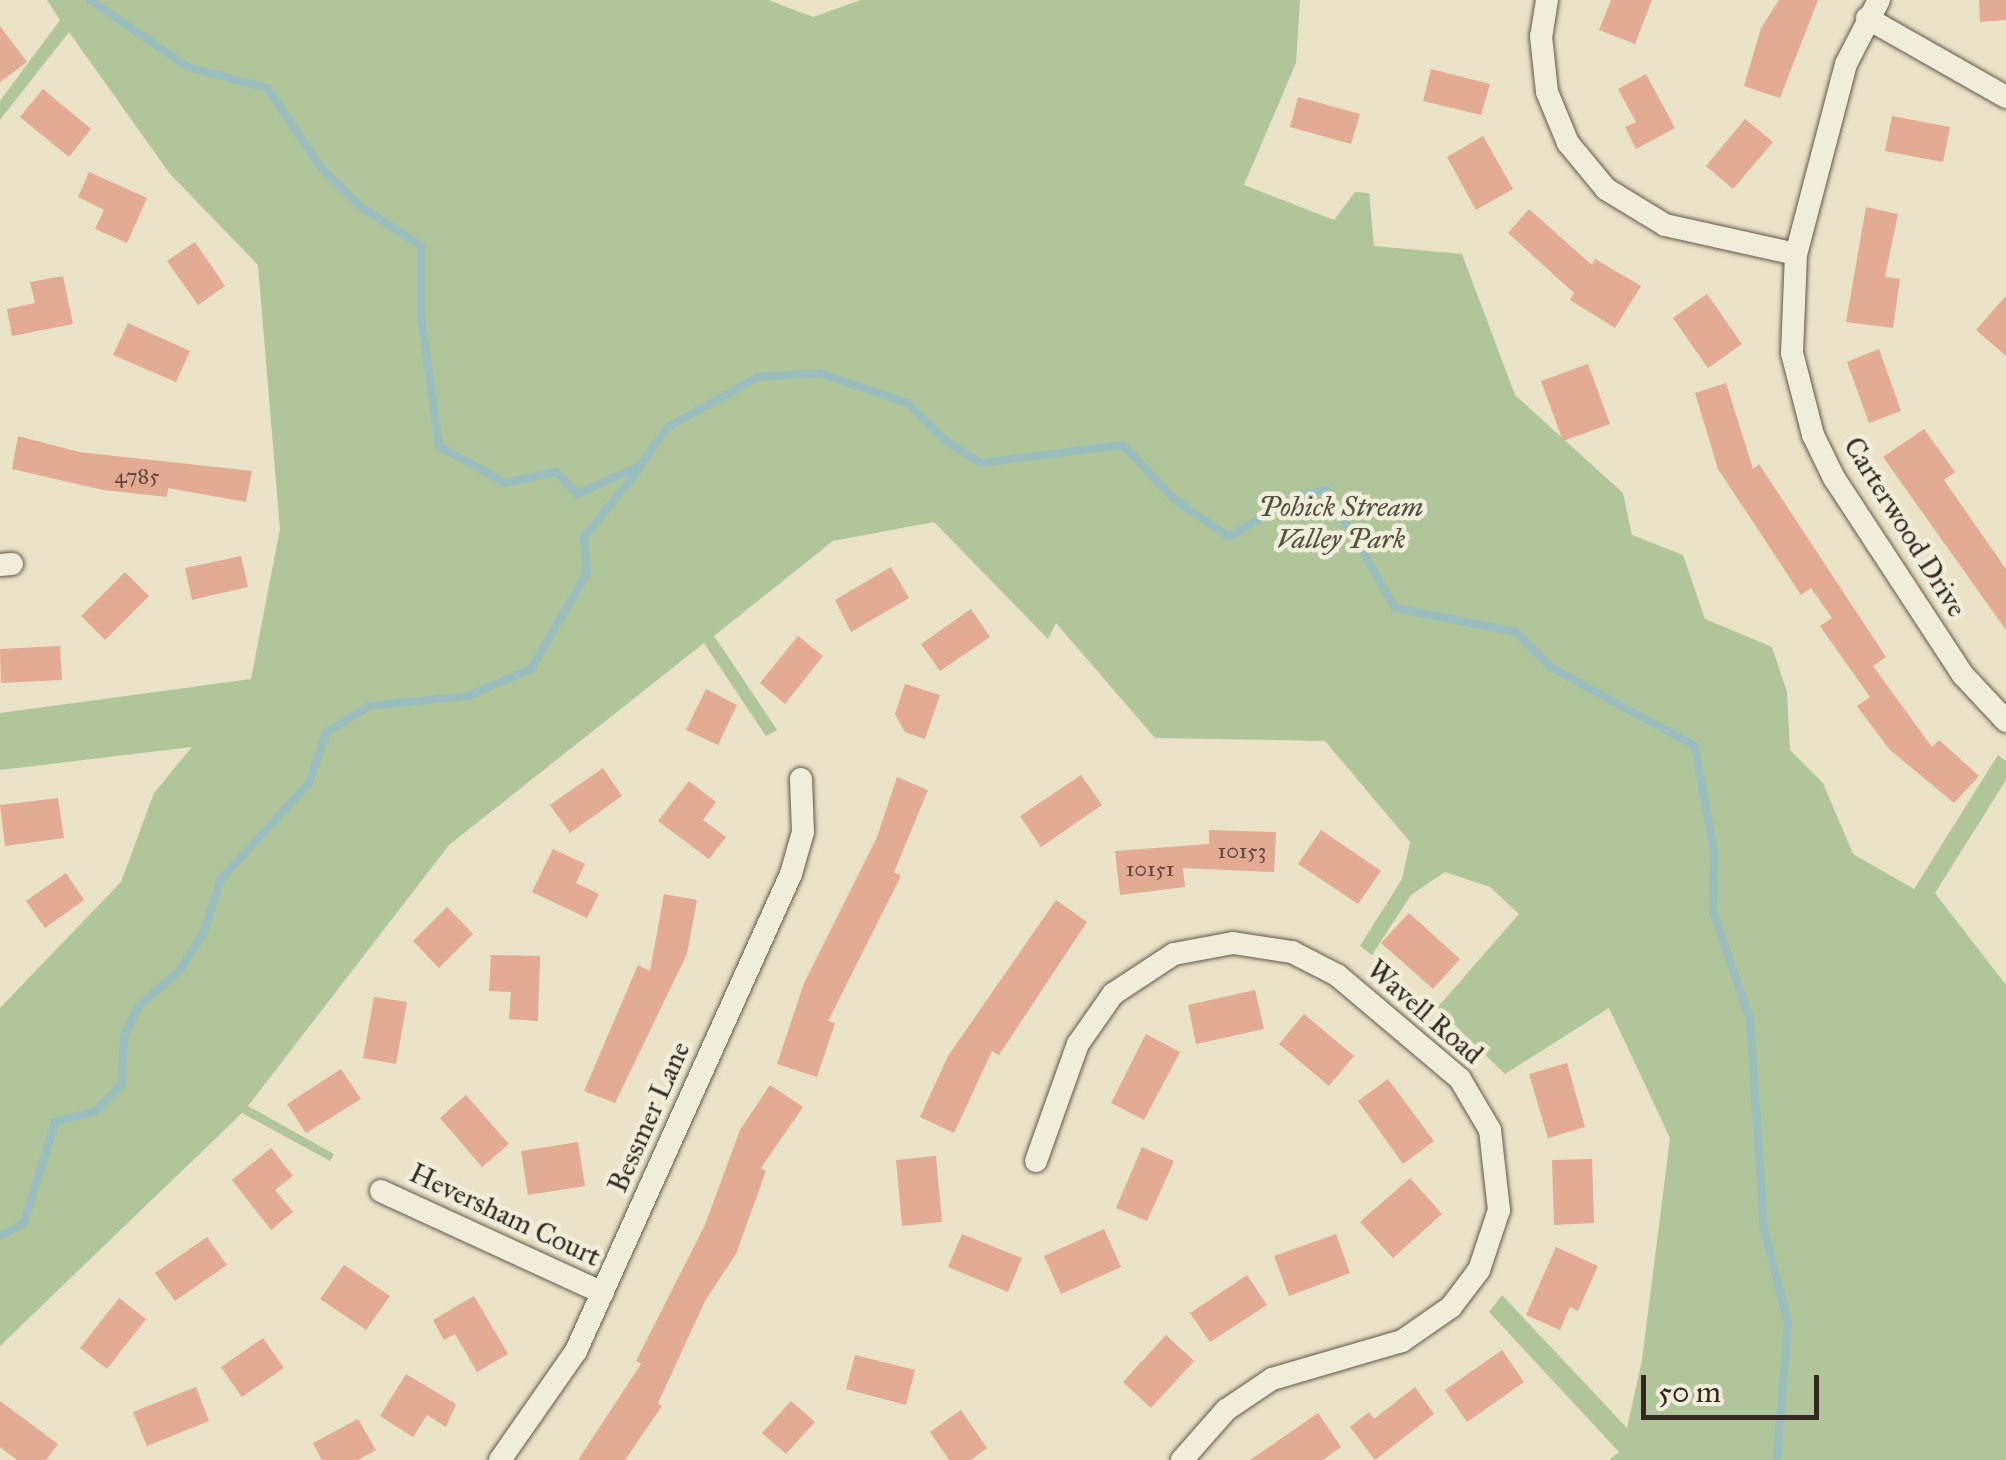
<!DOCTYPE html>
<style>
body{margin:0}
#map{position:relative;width:2006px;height:1460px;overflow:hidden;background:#eae3c8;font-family:"IM FELL Great Primer",serif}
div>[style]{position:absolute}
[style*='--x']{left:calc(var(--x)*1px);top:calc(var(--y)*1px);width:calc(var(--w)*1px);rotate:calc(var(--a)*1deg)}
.green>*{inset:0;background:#b1c59a}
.stream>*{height:8px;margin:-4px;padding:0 4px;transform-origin:4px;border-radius:4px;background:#9abdbd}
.building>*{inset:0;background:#e3aa94}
.roads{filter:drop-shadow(0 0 2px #62574a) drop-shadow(0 0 2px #62574a)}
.street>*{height:22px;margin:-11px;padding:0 11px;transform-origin:11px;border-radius:11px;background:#f1eddb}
span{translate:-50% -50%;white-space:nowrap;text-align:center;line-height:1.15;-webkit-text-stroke:9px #f1eddb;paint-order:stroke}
.number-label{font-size:22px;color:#60483d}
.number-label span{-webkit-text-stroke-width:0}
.park-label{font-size:28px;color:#534f3e;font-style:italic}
.street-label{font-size:28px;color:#342820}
.scale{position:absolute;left:1641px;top:1375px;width:178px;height:45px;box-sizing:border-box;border:5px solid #342820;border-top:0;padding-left:12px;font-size:30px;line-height:35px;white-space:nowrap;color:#342820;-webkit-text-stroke:8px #f1eddb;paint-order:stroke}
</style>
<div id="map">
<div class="green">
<i style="clip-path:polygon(47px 0,768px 0,813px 17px,861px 0,1300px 0,1296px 63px,1244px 185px,1334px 220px,1355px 192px,1369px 193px,1374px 246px,1462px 254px,1515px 395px,1623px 493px,1632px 535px,1683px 555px,1705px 619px,1772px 647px,1787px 692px,1790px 750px,1823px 783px,1853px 854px,1914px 889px,1998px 755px,2006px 761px,2006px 780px,1935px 893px,2006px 985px,2006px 1460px,1609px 1460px,1619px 1452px,1489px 1312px,1502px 1295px,1627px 1428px,1642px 1360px,1670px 1138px,1609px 1008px,1505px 1074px,1437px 1008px,1519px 914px,1490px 887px,1445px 872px,1411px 895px,1372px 955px,1360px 946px,1402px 879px,1410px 842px,1325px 741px,1155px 738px,1056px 623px,1048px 639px,934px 522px,833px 541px,714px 636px,777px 730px,766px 736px,704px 643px,449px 845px,248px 1106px,334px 1154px,330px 1161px,242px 1113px,0 1346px,0 1008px,121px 882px,154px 793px,192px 747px,0 770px,0 713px,251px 679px,280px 529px,258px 265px,170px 174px,69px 32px,0 120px,0 101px,60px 20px)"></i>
</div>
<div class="stream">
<i style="--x:90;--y:0;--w:119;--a:34.4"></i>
<i style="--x:188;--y:67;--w:82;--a:14.9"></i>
<i style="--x:267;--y:88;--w:98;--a:55.8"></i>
<i style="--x:322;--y:169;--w:53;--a:44.2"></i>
<i style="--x:360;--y:206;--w:73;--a:33.3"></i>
<i style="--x:421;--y:246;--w:70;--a:90"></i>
<i style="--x:421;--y:316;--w:131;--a:82.1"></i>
<i style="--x:439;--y:446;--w:76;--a:29.3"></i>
<i style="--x:505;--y:483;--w:52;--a:-12.2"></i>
<i style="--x:556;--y:472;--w:30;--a:46"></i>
<i style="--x:577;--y:494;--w:69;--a:-24"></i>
<i style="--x:640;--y:466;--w:48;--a:-54.3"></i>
<i style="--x:668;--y:427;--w:103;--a:-29.1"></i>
<i style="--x:758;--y:377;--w:61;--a:-3.8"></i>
<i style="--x:819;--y:373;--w:93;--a:18.8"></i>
<i style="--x:907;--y:403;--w:56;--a:44.3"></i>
<i style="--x:947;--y:442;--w:40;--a:32"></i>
<i style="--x:981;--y:463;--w:143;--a:-7.2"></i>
<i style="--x:1123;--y:445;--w:76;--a:46.6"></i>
<i style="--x:1175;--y:500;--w:65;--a:34.4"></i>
<i style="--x:1229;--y:537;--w:81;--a:-31.3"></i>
<i style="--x:1298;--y:495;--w:29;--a:-10"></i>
<i style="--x:1327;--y:490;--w:136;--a:60"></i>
<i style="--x:1395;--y:608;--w:123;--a:11.2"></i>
<i style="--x:1516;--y:632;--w:51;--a:45"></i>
<i style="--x:1552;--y:668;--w:163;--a:28.6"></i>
<i style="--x:1695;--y:746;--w:109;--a:79.9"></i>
<i style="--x:1714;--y:853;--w:58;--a:91"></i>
<i style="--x:1713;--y:911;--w:114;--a:71.1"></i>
<i style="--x:1750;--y:1019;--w:209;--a:86.2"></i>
<i style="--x:1764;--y:1228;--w:98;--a:75.8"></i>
<i style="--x:1788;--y:1323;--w:137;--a:94.6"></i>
<i style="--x:0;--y:1236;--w:27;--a:-28"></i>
<i style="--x:24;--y:1223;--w:106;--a:-72.9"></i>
<i style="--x:55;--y:1122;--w:42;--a:-15"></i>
<i style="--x:96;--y:1111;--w:37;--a:-46"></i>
<i style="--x:122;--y:1084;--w:48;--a:-87.6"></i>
<i style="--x:124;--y:1036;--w:32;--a:-64"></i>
<i style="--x:138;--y:1007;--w:56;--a:-41.4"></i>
<i style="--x:180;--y:970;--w:43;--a:-57.4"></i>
<i style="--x:203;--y:934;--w:58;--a:-71.9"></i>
<i style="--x:221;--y:879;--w:130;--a:-47.5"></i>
<i style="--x:309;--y:783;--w:53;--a:-71.2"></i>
<i style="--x:326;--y:733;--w:51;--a:-32.1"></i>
<i style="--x:369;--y:706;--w:100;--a:-5.8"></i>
<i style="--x:468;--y:696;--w:69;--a:-23.2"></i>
<i style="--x:531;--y:669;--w:111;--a:-59.7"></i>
<i style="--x:587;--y:573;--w:35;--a:-95"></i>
<i style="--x:584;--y:538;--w:87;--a:-51.5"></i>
</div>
<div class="building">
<i style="clip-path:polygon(1611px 0,1652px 0,1635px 44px,1599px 30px)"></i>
<i style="clip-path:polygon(1779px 0,1818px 0,1780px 98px,1744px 86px,1761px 28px)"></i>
<i style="clip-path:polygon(1979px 0,2006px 0,2006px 20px,1980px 22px)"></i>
<i style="clip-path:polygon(0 26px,27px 62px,0 82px)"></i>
<i style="clip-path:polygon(1431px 69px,1490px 84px,1481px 115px,1423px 101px)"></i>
<i style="clip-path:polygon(1646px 74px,1675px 128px,1636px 149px,1625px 127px,1636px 122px,1618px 89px)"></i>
<i style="clip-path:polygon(43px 89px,91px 129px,69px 157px,20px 117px)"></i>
<i style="clip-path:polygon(1298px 97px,1360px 114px,1351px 144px,1290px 127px)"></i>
<i style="clip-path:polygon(1892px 116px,1950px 127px,1943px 162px,1885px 151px)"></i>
<i style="clip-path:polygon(1745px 119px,1773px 142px,1733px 189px,1706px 166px)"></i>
<i style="clip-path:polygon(1483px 136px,1513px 189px,1476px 210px,1447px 157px)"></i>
<i style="clip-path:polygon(89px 172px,147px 198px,127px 243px,95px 229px,104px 210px,78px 197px)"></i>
<i style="clip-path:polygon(1866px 207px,1898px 214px,1885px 277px,1900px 279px,1893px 328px,1846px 322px)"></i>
<i style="clip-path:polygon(1529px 209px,1592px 265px,1595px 259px,1641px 286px,1615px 328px,1570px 300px,1574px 293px,1508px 233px)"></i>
<i style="clip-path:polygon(195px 242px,225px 286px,198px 305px,167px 261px)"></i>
<i style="clip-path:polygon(63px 276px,73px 324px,12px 336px,7px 309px,35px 303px,30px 282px)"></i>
<i style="clip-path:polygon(1707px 294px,1742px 344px,1708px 368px,1673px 318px)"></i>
<i style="clip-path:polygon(2006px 296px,2006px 356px,1976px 330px)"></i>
<i style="clip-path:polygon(128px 323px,190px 351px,176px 382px,113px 355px)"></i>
<i style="clip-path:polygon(1879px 349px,1901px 411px,1869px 423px,1847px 362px)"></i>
<i style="clip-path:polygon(1588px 364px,1610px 424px,1563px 441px,1541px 381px)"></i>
<i style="clip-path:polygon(1726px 383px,1753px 469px,1759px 464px,1886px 657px,1873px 666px,1932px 747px,1939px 740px,1979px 776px,1954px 803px,1889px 749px,1857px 706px,1870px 697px,1820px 626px,1832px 618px,1811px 588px,1801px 595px,1718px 469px,1695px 393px)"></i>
<i style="clip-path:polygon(1924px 429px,1955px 472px,1944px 480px,2006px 569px,2006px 630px,1883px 457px)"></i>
<i style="clip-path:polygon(18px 436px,79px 452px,252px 471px,246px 502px,168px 488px,167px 497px,103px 490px,12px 469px)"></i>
<i style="clip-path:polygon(241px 556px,248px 587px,192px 600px,185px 568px)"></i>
<i style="clip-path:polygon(891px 567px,909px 598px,851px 632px,835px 600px)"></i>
<i style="clip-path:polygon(125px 572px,149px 596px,105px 640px,81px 616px)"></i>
<i style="clip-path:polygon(971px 609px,990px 637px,940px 671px,921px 644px)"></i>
<i style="clip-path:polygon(798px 636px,823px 656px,785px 704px,760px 683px)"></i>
<i style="clip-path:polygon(60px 646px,62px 680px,1px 683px,0 649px)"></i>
<i style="clip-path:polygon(905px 684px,940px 695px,925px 739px,905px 732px,895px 714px)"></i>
<i style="clip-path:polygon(706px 689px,737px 705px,718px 745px,686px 730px)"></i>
<i style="clip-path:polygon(603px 768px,622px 796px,570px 833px,550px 805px)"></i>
<i style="clip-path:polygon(1081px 775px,1102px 805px,1041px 847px,1020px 816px)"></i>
<i style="clip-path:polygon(897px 777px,928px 790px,894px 872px,901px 876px,828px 1021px,835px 1023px,817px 1077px,777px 1064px,804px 983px,877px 837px)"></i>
<i style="clip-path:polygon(689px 781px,716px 802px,703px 820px,726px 837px,709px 859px,658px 821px)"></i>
<i style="clip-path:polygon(58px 798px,64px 838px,5px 846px,0 805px)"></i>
<i style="clip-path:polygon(1209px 830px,1276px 832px,1274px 872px,1183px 868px,1185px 887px,1120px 895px,1115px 851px,1209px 844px)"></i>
<i style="clip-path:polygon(1321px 830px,1381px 871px,1358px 904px,1298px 864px)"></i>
<i style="clip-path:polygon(553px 849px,585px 864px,576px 883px,599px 894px,587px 918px,532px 892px)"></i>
<i style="clip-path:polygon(66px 873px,84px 900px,45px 928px,26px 901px)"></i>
<i style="clip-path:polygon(664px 894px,697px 900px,687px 954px,615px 1103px,584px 1091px,638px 965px,650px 971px)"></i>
<i style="clip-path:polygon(1056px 900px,1087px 922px,999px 1055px,992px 1051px,954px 1133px,920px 1117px,948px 1056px)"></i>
<i style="clip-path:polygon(447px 907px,473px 934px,439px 968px,413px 941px)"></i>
<i style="clip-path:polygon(1409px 913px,1460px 959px,1433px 989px,1381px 943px)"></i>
<i style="clip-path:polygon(491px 955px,540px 956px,538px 1021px,509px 1019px,511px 992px,489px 991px)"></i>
<i style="clip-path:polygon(1255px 990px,1264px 1029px,1196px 1044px,1188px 1005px)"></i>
<i style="clip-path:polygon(374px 997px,407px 1002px,396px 1064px,363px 1058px)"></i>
<i style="clip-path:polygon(1304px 1014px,1354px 1056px,1329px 1086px,1279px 1044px)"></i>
<i style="clip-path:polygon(1146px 1034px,1180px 1052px,1144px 1120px,1111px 1103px)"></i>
<i style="clip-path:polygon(1567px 1063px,1585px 1127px,1548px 1138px,1529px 1074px)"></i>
<i style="clip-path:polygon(341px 1069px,361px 1099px,306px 1133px,287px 1104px)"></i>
<i style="clip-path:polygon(1388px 1079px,1434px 1141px,1403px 1164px,1358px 1101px)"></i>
<i style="clip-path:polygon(770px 1085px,803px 1107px,761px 1168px,766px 1171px,736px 1254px,705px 1301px,658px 1403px,662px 1406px,625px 1460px,578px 1460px,641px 1364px,636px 1361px,705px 1225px,740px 1130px)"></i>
<i style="clip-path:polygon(466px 1095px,509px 1144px,482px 1167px,440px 1118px)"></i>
<i style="clip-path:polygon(578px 1142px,585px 1186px,528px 1195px,521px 1151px)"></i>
<i style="clip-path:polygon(1142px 1147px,1174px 1161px,1147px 1221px,1116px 1208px)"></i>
<i style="clip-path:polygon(271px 1148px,293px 1176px,275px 1190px,293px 1212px,271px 1230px,232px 1180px)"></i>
<i style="clip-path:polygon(936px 1156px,942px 1222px,902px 1226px,896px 1160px)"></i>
<i style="clip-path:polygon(1592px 1159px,1594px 1223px,1554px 1225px,1552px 1160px)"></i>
<i style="clip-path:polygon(1410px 1178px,1442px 1214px,1393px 1258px,1360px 1222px)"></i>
<i style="clip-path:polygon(1104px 1229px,1121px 1267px,1061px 1294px,1044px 1256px)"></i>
<i style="clip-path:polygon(962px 1234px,1022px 1258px,1008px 1292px,948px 1267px)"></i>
<i style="clip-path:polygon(1336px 1234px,1350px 1273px,1289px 1296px,1274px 1256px)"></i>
<i style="clip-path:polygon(207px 1237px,227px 1265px,175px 1301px,155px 1273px)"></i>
<i style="clip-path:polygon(1556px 1247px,1598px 1266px,1578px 1311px,1570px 1307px,1560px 1330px,1526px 1315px)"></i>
<i style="clip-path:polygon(344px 1265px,390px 1296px,366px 1330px,320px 1299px)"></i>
<i style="clip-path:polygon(1247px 1275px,1267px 1305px,1210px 1342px,1190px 1313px)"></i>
<i style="clip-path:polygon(474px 1296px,508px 1354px,477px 1372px,455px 1334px,444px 1340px,433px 1320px)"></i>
<i style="clip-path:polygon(119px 1298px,146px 1319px,107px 1369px,80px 1348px)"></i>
<i style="clip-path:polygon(1166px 1335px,1194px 1361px,1151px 1408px,1123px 1382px)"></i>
<i style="clip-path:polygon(263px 1338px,284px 1368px,242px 1397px,221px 1367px)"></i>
<i style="clip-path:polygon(1502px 1350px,1524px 1382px,1467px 1422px,1445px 1390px)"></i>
<i style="clip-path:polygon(855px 1355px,915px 1370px,906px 1405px,846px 1389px)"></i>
<i style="clip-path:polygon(406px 1374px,456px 1404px,446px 1427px,427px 1415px,413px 1437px,380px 1416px)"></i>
<i style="clip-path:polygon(196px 1387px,209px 1421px,147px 1446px,133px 1412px)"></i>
<i style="clip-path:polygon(1415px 1387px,1434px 1414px,1375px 1460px,1350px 1427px,1369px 1412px,1374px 1419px)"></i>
<i style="clip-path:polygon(0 1401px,58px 1444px,46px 1460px,17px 1460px,0 1447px)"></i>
<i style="clip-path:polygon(791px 1401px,815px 1422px,786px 1454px,762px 1433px)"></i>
<i style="clip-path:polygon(961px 1410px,987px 1448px,971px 1460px,949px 1460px,930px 1432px)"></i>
<i style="clip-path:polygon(1318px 1413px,1341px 1447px,1323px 1460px,1250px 1460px)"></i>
<i style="clip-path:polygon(358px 1419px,376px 1450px,358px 1460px,322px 1460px,313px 1443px)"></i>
</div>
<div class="roads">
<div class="street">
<i style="--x:1547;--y:0;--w:36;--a:99"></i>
<i style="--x:1541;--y:36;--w:56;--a:83.9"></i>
<i style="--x:1547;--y:92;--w:55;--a:67.6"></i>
<i style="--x:1568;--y:143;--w:60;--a:50.4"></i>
<i style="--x:1606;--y:189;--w:69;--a:31.4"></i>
<i style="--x:1665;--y:225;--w:134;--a:12.5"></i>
<i style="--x:1879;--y:0;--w:72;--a:117.3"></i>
<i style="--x:1846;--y:64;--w:196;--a:104.7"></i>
<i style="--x:1796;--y:254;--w:99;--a:92.3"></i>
<i style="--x:1792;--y:353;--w:85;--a:75.6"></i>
<i style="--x:1813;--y:435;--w:48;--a:64"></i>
<i style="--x:1834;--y:478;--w:235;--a:56.8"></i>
<i style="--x:1963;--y:675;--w:63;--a:46.9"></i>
<i style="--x:1867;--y:18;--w:160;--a:29.6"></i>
<i style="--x:0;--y:565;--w:12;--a:-5"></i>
<i style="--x:1036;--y:1161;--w:124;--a:-70.3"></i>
<i style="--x:1078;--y:1044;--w:61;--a:-55"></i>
<i style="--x:1113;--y:994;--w:73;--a:-33.3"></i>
<i style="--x:1174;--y:954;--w:60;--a:-10.6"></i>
<i style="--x:1233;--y:943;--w:60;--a:8.7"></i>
<i style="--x:1292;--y:952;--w:51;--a:27.1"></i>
<i style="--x:1337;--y:975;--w:161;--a:40.2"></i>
<i style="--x:1460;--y:1079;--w:59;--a:59.5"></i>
<i style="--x:1490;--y:1130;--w:81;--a:83.6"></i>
<i style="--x:1499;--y:1210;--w:63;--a:108.4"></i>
<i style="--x:1479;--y:1270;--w:46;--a:127.1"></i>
<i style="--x:1451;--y:1307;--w:60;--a:145.2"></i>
<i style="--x:1402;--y:1341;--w:135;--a:163.7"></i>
<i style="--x:1272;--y:1379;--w:55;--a:146"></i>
<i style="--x:1226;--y:1410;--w:67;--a:131.3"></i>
<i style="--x:381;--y:1191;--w:244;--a:24.7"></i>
<i style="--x:500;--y:1460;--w:133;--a:-55.1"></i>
<i style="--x:576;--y:1351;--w:523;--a:-65.74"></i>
<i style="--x:791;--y:874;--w:44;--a:-74.1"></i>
<i style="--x:803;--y:832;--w:53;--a:-92.2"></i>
</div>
</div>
<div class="number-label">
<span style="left:137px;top:476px">4785</span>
<span style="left:1242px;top:851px">10153</span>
<span style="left:1150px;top:869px">10151</span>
</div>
<div class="park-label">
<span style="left:1341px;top:523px">Pohick Stream<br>Valley Park</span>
</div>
<div class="street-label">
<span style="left:1905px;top:527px;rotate:58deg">Carterwood Drive</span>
<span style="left:1425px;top:1012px;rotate:41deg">Wavell Road</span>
<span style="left:649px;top:1117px;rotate:-66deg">Bessmer Lane</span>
<span style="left:505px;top:1215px;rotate:25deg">Heversham Court</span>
</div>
<div class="scale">50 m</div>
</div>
